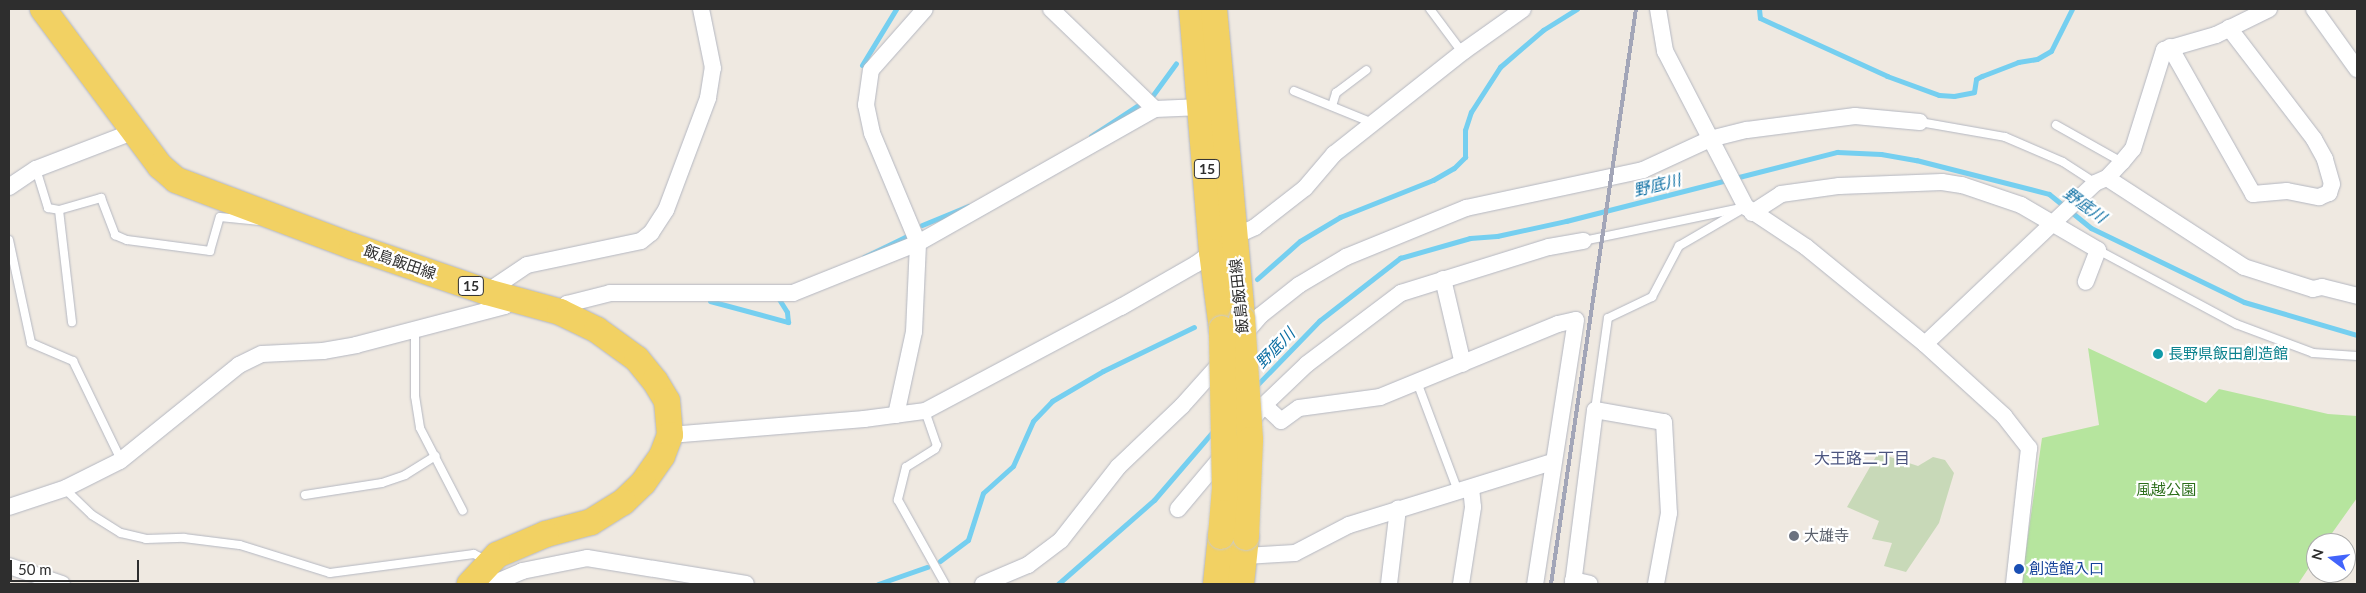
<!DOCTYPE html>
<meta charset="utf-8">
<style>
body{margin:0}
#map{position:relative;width:2366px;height:593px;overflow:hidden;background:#efe9e1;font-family:Lato,"Noto Sans JP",sans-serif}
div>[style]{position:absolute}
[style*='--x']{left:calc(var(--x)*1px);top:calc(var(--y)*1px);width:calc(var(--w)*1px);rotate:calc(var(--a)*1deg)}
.green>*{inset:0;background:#b6e59e}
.cemetery>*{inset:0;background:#c8d9b8}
.stream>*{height:5px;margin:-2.5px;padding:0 2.5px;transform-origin:2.5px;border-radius:2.5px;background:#75cff0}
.roads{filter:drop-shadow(0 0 1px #b4b7c1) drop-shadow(0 0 1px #b4b7c1)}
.service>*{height:8px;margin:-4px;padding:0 4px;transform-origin:4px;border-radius:4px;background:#fff}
.minor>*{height:16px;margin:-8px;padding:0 8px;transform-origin:8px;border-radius:8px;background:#fff}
.primary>*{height:26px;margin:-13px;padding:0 13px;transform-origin:13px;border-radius:13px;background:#f2d163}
.rail>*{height:4px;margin:-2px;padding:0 2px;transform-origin:2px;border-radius:2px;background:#a3a6b8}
.bridges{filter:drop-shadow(0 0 1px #c9c9c9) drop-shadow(0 0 1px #c9c9c9)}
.primary-bridge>*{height:26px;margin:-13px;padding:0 13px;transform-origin:13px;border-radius:13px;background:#f2d163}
.dots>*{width:14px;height:14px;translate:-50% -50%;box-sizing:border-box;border:2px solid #fff;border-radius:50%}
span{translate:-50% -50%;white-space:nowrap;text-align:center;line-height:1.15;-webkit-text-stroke:4.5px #fff;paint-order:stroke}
.shield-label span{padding:1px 4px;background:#fff;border:1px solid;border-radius:4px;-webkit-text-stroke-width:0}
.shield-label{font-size:14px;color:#2e2e2e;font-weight:700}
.street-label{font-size:15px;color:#2e2e2e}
.culture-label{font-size:15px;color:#0d838f}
.left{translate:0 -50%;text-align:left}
.park-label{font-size:15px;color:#2c6e1b}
.worship-label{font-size:15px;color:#5b616d}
.transit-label{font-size:15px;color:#164399}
.water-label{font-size:16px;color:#0d6fa3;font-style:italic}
.neighbourhood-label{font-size:16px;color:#4d5680}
.frame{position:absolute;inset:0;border:10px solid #2e2e2e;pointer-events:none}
.north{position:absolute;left:2306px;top:533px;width:50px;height:50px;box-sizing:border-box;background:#fff;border:1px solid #ababab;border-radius:50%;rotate:285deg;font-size:14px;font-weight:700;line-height:20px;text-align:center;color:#2e2e2e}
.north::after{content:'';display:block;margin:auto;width:18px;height:22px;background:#4264fb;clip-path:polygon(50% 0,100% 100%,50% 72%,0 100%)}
.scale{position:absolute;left:10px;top:560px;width:129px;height:22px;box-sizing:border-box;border:2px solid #2e2e2e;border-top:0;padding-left:6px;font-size:15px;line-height:18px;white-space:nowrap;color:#2e2e2e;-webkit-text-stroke:4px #fff;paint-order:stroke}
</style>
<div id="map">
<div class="green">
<i style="clip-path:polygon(2088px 348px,2206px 403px,2219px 389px,2328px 414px,2357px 416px,2357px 498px,2325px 543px,2316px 543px,2316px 557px,2298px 584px,2021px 584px,2042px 438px,2099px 425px)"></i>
</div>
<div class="cemetery">
<i style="clip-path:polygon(1878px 453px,1918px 466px,1933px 457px,1945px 460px,1954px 473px,1939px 523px,1906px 572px,1884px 566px,1892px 543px,1872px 539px,1879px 521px,1847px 507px)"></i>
</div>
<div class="stream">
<i style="--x:1759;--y:9;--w:9;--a:84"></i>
<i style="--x:1760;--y:18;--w:140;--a:24.5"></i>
<i style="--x:1887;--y:76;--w:55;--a:20.1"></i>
<i style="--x:1939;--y:95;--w:15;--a:4"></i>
<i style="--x:1954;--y:96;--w:20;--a:-11"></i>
<i style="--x:1974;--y:92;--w:13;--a:-81"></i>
<i style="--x:1976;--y:79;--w:7;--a:-27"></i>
<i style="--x:1982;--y:76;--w:39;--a:-21"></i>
<i style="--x:2018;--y:62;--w:19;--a:-9"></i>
<i style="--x:2037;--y:59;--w:16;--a:-30"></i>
<i style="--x:2051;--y:51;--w:47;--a:-63.4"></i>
<i style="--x:862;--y:65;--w:66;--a:-58.7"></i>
<i style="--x:1153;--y:95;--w:39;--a:-54"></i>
<i style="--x:1091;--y:136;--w:55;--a:-33.1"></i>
<i style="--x:922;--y:225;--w:50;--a:-22.4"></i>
<i style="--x:864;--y:257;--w:48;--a:-26"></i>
<i style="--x:1257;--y:279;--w:57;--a:-41.5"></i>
<i style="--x:1300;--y:241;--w:47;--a:-31"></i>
<i style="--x:1340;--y:217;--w:100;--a:-21.7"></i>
<i style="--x:1433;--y:180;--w:24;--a:-30"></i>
<i style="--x:1454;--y:168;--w:16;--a:-45"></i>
<i style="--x:1465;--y:157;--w:27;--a:-90"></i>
<i style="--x:1465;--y:130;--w:19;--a:-72"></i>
<i style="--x:1471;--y:112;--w:54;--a:-57.2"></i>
<i style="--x:1500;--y:67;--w:57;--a:-40.7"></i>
<i style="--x:1543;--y:30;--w:40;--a:-32"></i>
<i style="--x:710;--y:301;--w:81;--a:15.1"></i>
<i style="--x:788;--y:322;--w:10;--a:-96"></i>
<i style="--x:787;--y:312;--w:15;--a:-122"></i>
<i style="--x:1256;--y:386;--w:91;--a:-45.9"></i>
<i style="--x:1319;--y:321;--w:103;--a:-37.9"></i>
<i style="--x:1400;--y:258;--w:73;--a:-15.9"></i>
<i style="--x:1470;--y:238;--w:27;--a:-4"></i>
<i style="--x:1497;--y:236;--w:71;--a:-12.3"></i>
<i style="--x:1566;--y:221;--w:280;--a:-14.3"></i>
<i style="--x:1837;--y:152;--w:44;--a:2.6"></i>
<i style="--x:1881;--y:154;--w:36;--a:10"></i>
<i style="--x:1916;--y:160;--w:137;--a:14.3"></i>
<i style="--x:2049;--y:194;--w:54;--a:39"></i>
<i style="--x:2091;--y:228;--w:170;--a:25.8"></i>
<i style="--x:2244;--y:302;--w:118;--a:16.3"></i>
<i style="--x:940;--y:561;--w:35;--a:-37"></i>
<i style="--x:968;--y:540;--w:49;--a:-72.3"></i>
<i style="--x:983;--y:493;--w:40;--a:-42"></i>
<i style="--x:1013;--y:466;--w:49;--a:-66"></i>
<i style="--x:1033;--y:421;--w:28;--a:-46"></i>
<i style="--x:1052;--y:401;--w:59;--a:-30.5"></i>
<i style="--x:1103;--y:371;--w:101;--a:-25.8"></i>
<i style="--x:878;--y:584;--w:52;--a:-19.1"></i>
<i style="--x:1058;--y:584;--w:128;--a:-41.2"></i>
<i style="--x:1154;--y:500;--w:95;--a:-49.3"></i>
</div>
<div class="roads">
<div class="service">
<i style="--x:1430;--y:9;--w:54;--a:53.3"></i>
<i style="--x:1294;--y:91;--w:85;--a:22.1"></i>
<i style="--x:1332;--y:106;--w:14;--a:-73"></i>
<i style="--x:1336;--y:93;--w:38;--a:-37"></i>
<i style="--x:1920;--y:122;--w:86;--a:10"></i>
<i style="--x:2005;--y:137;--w:63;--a:23.3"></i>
<i style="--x:2063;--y:162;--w:38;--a:33"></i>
<i style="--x:2056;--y:125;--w:76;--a:29.3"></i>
<i style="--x:36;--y:169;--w:41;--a:72.9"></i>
<i style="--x:48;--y:208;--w:11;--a:10"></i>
<i style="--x:59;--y:210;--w:113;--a:83.4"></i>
<i style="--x:59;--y:210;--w:44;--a:-15.9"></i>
<i style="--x:101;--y:198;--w:40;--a:69"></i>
<i style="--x:115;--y:235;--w:13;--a:23"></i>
<i style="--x:127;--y:240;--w:84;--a:7.5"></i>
<i style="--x:210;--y:251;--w:35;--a:-74"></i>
<i style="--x:220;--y:217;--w:40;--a:5.7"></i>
<i style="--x:9;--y:240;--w:105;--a:77.9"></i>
<i style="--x:31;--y:343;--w:46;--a:23.2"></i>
<i style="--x:73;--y:361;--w:110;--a:64.1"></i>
<i style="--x:1583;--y:241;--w:161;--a:-11.8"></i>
<i style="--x:2098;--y:250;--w:157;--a:28.2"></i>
<i style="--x:2236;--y:324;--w:82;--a:20.6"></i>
<i style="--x:2313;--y:353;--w:44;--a:3.9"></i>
<i style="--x:415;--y:331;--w:65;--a:90"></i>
<i style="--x:415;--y:396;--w:32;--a:81"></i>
<i style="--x:420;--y:428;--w:93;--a:62.6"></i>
<i style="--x:1417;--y:382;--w:116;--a:69.4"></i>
<i style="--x:1595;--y:410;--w:93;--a:-82"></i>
<i style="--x:1608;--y:318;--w:49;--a:-25.5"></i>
<i style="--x:1652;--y:297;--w:58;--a:-62.1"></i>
<i style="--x:1679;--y:246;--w:78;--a:-30.2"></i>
<i style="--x:925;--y:411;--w:36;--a:71"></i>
<i style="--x:937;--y:445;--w:4;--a:117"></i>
<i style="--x:935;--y:449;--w:34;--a:148"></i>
<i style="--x:906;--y:467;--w:34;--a:104"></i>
<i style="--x:898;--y:500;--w:96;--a:60.8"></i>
<i style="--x:65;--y:489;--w:37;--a:44"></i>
<i style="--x:92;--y:515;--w:34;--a:32"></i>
<i style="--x:121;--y:533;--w:26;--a:13"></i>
<i style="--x:146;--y:539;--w:38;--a:-2"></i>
<i style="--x:184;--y:538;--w:56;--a:7.1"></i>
<i style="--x:240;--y:545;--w:94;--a:17.3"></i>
<i style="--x:330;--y:573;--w:145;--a:-7.5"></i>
<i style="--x:474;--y:554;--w:13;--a:27"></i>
<i style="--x:305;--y:495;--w:78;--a:-8.9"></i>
<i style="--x:382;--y:483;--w:24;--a:-19"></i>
<i style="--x:405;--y:475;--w:36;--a:-32"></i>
</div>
<div class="minor">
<i style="--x:1051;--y:9;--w:144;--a:43.9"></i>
<i style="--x:1658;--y:9;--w:43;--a:80.5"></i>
<i style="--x:1665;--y:51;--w:176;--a:62.6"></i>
<i style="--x:1746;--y:207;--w:72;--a:33.7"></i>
<i style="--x:1806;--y:247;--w:154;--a:39.2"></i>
<i style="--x:1925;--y:344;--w:107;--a:42.3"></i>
<i style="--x:2004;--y:416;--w:41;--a:52"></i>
<i style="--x:2029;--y:448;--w:137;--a:96.3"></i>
<i style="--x:2314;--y:9;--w:74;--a:54.4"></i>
<i style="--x:2170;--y:47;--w:169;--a:60.5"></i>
<i style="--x:2253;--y:194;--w:34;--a:-5"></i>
<i style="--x:2287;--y:191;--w:33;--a:11"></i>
<i style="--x:2319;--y:197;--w:11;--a:-22"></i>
<i style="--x:2329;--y:193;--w:9;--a:-72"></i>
<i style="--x:2332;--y:184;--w:26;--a:-106"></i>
<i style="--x:2325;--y:159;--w:23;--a:-119"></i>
<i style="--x:2314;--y:139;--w:140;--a:-127.4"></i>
<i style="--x:2107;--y:178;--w:163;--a:33"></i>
<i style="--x:2244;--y:267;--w:72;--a:17.7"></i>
<i style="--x:2313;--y:289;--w:9;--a:-13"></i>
<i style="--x:2322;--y:287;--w:36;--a:14"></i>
<i style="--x:9;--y:187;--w:32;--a:-34"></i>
<i style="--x:36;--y:169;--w:106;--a:-21"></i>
<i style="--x:1752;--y:213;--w:35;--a:-33"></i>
<i style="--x:1781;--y:194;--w:59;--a:-7.9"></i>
<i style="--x:1839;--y:186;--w:103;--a:-2.2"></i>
<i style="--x:1942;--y:182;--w:20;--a:9"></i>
<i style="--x:1962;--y:185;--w:62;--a:18.7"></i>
<i style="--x:2021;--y:205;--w:89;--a:30.3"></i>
<i style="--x:2098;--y:250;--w:34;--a:111"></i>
<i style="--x:1443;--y:279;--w:87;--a:76.8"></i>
<i style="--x:487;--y:292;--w:48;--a:-34"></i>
<i style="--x:527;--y:265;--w:116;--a:-11.9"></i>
<i style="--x:641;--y:241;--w:13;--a:-39"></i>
<i style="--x:651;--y:233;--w:27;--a:-57"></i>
<i style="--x:666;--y:210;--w:120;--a:-69.4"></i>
<i style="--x:708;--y:98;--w:30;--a:-81"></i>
<i style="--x:713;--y:68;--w:60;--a:-101.5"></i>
<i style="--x:560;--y:312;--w:11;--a:-49"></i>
<i style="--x:567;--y:304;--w:44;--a:-14.3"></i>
<i style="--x:610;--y:293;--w:183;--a:0"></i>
<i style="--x:793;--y:293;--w:135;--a:-21.8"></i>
<i style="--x:918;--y:243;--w:272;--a:-29.5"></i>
<i style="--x:1155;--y:109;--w:47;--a:-2.4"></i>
<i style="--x:1241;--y:338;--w:30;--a:-49"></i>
<i style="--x:1261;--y:315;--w:48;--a:-38.3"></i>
<i style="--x:1299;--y:285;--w:55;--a:-30.8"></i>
<i style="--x:1346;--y:257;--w:130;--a:-22.2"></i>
<i style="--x:1466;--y:208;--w:181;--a:-12.1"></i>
<i style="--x:1643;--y:170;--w:74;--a:-24.8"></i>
<i style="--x:1710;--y:139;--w:38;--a:-14"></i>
<i style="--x:1747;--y:130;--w:109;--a:-7.4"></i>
<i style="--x:1855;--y:116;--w:65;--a:5.3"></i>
<i style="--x:1925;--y:344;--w:234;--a:-43.4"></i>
<i style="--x:2095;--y:183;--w:13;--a:-23"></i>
<i style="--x:2107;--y:178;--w:22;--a:-47"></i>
<i style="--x:2122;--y:162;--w:17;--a:-50"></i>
<i style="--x:2133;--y:149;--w:104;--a:-72.6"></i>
<i style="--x:2164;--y:50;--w:54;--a:-16.1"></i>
<i style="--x:2216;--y:35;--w:59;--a:-26.1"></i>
<i style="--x:1264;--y:405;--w:59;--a:-43.6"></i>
<i style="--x:1307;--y:364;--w:118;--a:-37.1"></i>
<i style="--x:1401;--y:293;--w:155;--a:-17.3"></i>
<i style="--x:1549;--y:247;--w:35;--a:-10"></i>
<i style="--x:896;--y:415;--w:85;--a:-77.8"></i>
<i style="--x:914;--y:332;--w:89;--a:-87.4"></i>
<i style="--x:918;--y:243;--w:119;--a:-112.7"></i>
<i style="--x:872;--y:133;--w:29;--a:-102"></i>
<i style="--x:866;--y:105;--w:35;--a:-82"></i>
<i style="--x:871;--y:70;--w:81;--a:-48.5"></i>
<i style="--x:1247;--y:426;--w:27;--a:-51"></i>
<i style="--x:1264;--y:405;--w:23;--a:43"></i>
<i style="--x:1281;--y:421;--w:22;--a:-36"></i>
<i style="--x:1299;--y:408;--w:82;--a:-7.7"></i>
<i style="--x:1380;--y:397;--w:192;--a:-22.3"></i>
<i style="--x:1558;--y:324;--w:18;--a:-13"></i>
<i style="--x:1576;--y:320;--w:267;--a:98.8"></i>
<i style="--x:670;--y:435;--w:195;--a:-4.7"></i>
<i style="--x:864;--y:419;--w:62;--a:-7.5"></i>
<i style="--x:925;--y:411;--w:222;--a:-28"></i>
<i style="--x:1121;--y:307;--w:86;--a:-29.8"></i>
<i style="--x:1196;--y:264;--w:46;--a:-36.1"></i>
<i style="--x:1233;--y:237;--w:24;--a:-24"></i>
<i style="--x:1255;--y:227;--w:63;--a:-38"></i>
<i style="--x:1305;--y:188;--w:45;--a:-49.5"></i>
<i style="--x:1334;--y:154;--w:166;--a:-38.4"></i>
<i style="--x:1464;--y:51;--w:72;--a:-35.4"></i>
<i style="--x:9;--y:507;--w:60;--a:-18.4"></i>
<i style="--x:66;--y:488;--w:60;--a:-26.6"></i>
<i style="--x:120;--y:461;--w:153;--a:-38.9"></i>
<i style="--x:239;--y:365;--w:25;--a:-26"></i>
<i style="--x:262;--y:354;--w:61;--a:-2.8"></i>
<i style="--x:323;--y:351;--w:34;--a:-10"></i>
<i style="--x:356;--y:345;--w:154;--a:-14.7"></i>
<i style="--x:505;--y:306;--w:12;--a:-35"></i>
<i style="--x:1178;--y:509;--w:73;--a:-50"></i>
<i style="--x:1245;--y:556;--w:50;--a:-3.4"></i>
<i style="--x:1295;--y:553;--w:61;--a:-27.4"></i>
<i style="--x:1349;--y:525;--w:214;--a:-17.2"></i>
<i style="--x:9;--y:566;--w:56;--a:18.8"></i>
<i style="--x:1573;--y:580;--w:17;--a:13"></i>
<i style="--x:492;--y:584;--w:33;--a:-23"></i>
<i style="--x:522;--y:571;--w:66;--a:-11.3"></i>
<i style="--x:587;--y:558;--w:161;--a:9.3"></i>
<i style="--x:983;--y:584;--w:49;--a:-22.9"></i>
<i style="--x:1028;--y:565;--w:41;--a:-37.1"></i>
<i style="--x:1061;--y:540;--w:93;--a:-52"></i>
<i style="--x:1118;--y:467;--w:88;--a:-43.6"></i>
<i style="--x:1182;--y:406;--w:63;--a:-48.2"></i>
<i style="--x:1389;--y:584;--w:76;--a:-83.2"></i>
<i style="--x:1461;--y:584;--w:78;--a:-81.1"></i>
<i style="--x:1473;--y:507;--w:19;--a:-96"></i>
<i style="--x:1573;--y:584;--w:175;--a:-82.8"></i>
<i style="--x:1595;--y:410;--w:70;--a:9.9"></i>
<i style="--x:1664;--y:422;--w:91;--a:86.9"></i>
<i style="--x:1669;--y:513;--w:72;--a:100.4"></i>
</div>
<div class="primary">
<i style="--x:43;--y:9;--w:196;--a:53.3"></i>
<i style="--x:160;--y:166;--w:21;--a:41"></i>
<i style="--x:176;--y:180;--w:188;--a:20.6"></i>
<i style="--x:352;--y:246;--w:143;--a:18.8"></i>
<i style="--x:487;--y:292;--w:76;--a:15.3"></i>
<i style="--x:560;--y:312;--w:41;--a:25.9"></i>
<i style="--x:597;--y:330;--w:49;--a:35.9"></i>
<i style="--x:637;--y:359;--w:28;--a:51"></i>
<i style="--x:655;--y:381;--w:23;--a:59"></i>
<i style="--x:667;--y:401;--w:34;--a:85"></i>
<i style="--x:670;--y:435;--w:22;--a:111"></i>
<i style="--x:662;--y:456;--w:33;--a:125"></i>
<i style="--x:643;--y:483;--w:28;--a:136"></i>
<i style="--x:623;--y:502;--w:38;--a:148"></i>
<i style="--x:591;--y:522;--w:47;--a:165.1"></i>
<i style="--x:546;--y:534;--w:53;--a:156.8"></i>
<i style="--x:497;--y:555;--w:40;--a:133"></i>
<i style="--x:1192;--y:9;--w:244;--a:85.3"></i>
<i style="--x:1212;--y:252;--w:78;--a:82.6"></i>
<i style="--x:1214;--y:9;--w:311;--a:84.8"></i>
<i style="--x:1216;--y:584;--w:48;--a:-84.1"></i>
<i style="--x:1241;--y:584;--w:47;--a:-83.9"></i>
</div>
</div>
<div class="rail">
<i style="--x:1551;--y:584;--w:581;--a:-81.59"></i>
</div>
<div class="bridges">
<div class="primary-bridge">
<i style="--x:1242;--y:319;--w:121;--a:86.2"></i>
<i style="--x:1250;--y:440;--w:97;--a:92.4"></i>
<i style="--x:1221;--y:536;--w:48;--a:-85.2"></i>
<i style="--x:1225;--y:488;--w:159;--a:-91.1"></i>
</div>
</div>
<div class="dots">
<i style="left:2158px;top:354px;background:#0f9aa8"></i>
<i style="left:1794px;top:536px;background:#6b7280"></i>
<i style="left:2019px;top:569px;background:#1a4fb4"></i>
</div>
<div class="shield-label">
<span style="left:1207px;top:169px">15</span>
<span style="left:471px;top:286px">15</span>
</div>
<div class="street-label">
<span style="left:400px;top:262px;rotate:19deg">飯島飯田線</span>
<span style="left:1239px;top:296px;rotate:-96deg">飯島飯田線</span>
</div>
<div class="culture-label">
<span class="left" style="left:2168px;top:354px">長野県飯田創造館</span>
</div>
<div class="park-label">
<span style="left:2166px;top:490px">風越公園</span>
</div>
<div class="worship-label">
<span class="left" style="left:1804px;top:536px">大雄寺</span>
</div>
<div class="transit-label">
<span class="left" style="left:2029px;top:569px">創造館入口</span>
</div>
<div class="water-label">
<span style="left:1657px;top:185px;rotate:-14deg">野底川</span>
<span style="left:2085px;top:205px;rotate:36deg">野底川</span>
<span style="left:1275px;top:348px;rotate:-46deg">野底川</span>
</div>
<div class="neighbourhood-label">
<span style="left:1862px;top:458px">大王路二丁目</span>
</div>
<div class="frame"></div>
<div class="north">N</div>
<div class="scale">50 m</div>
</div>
